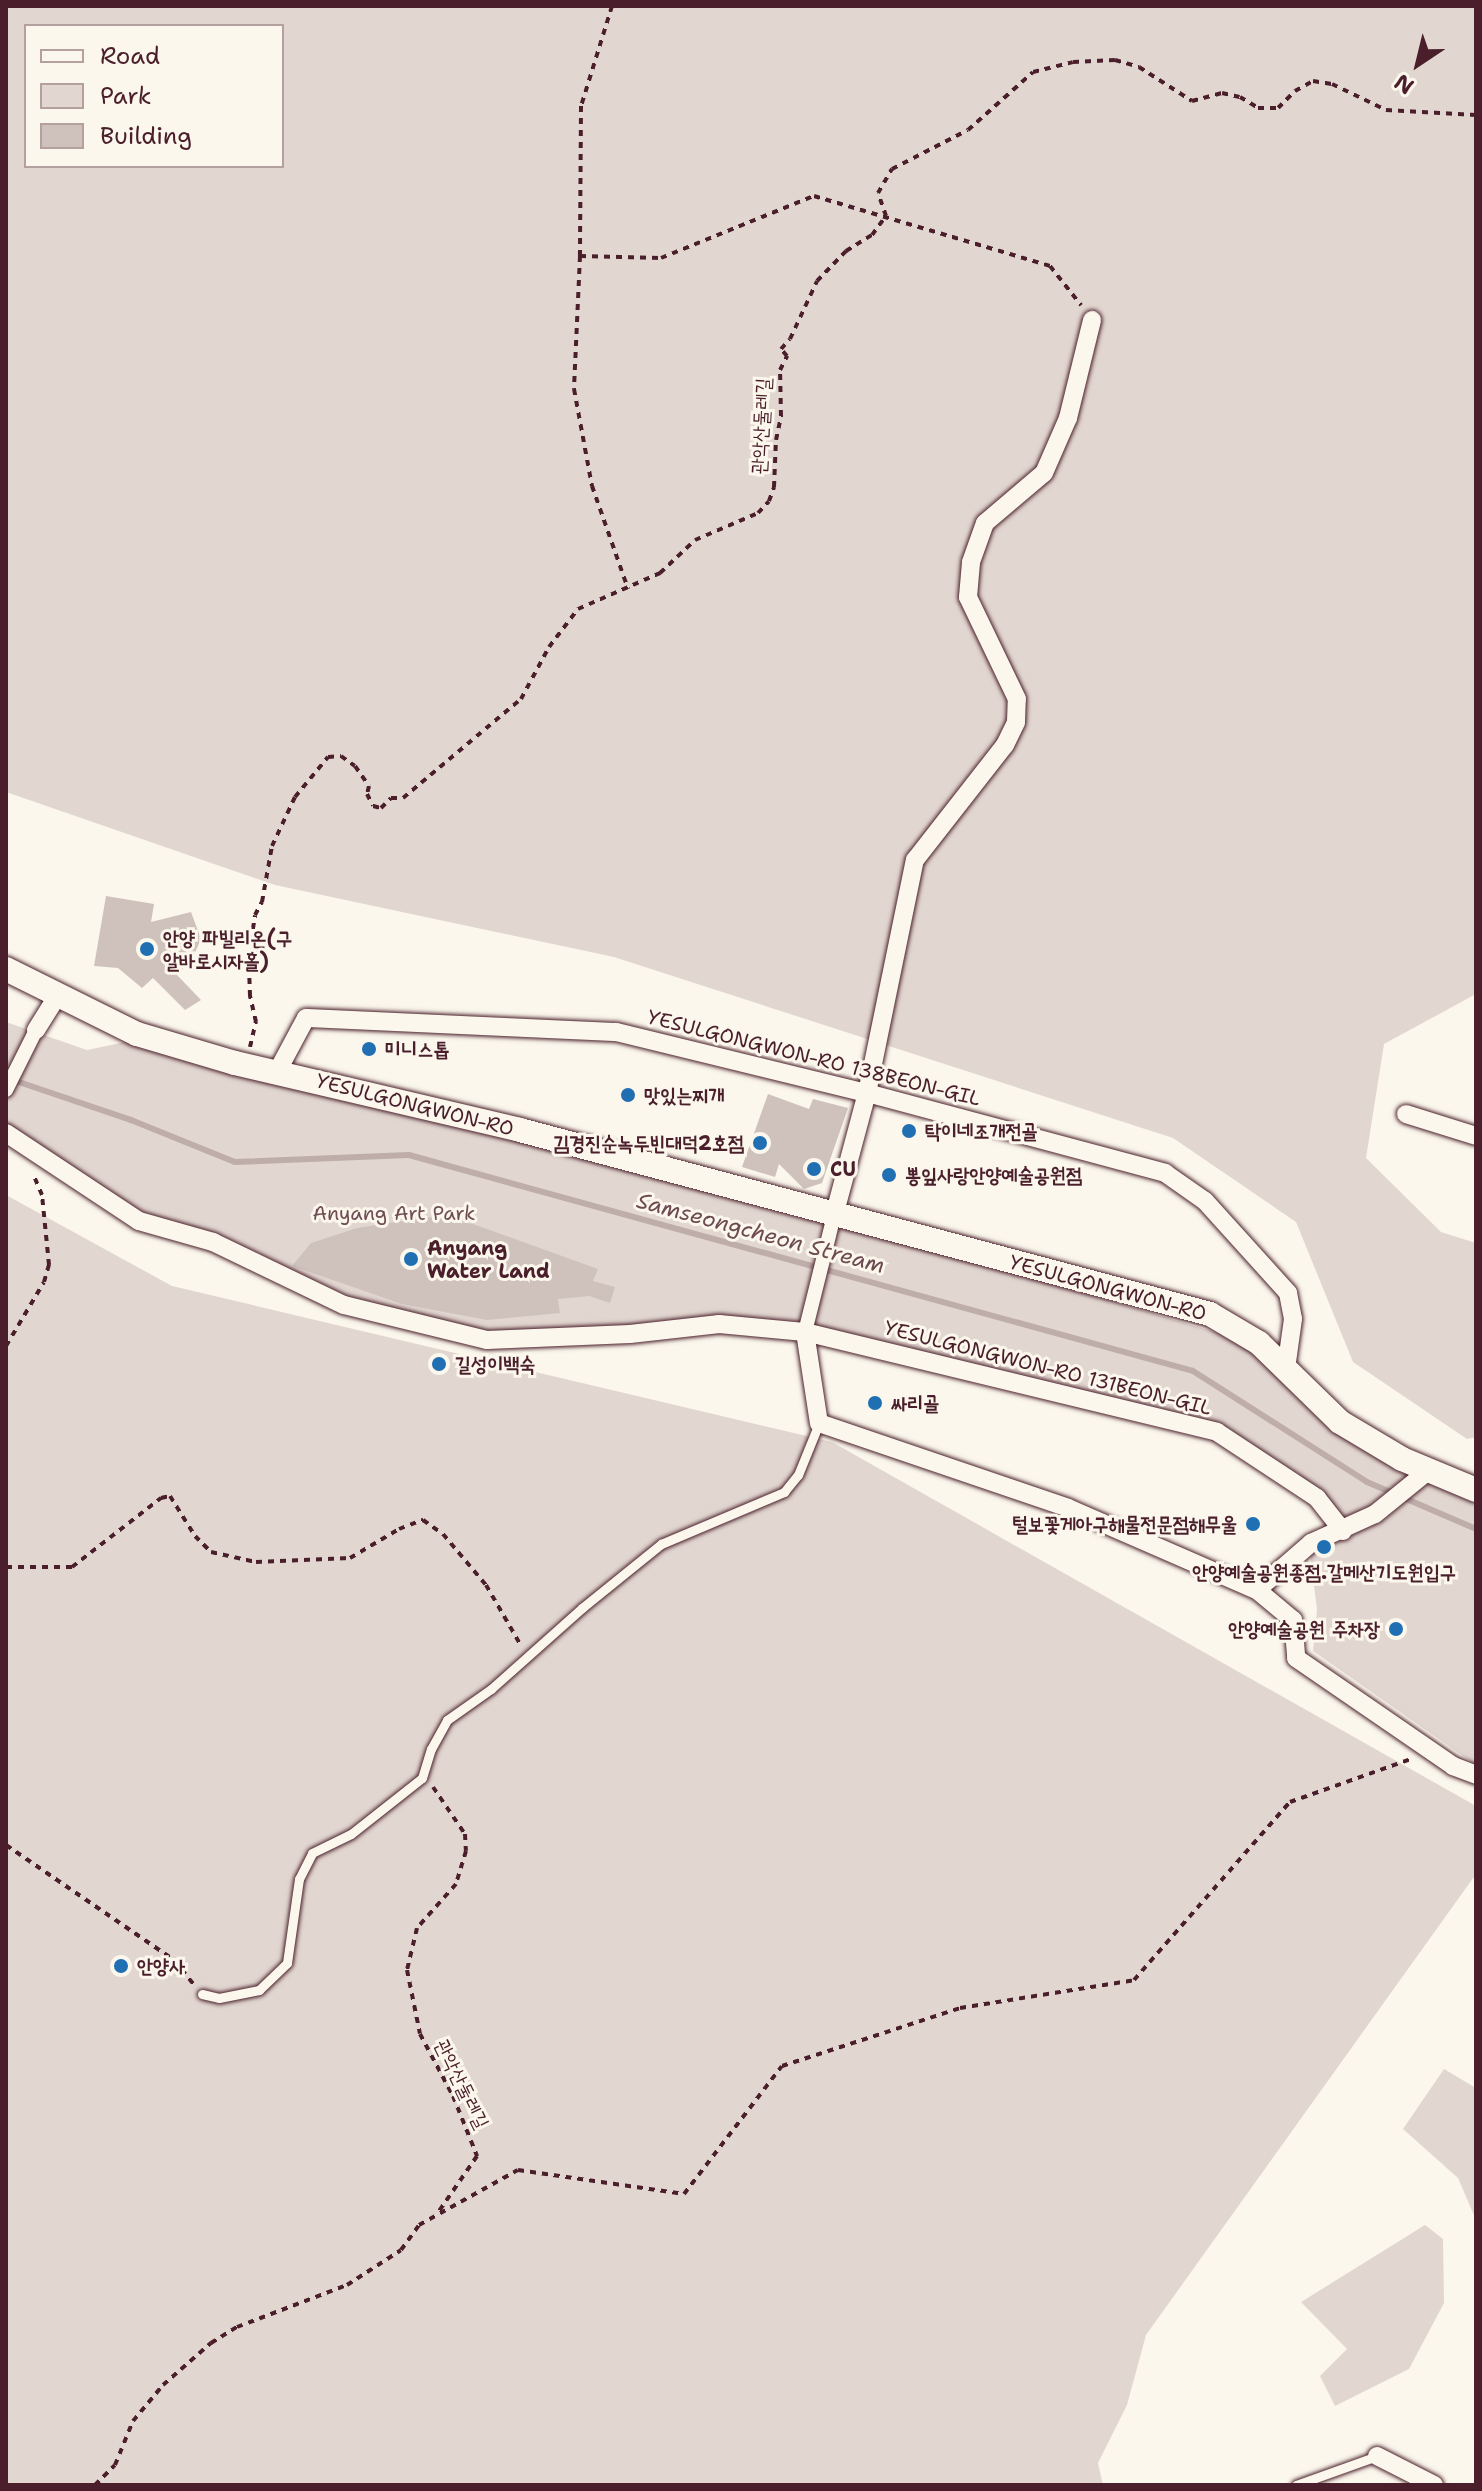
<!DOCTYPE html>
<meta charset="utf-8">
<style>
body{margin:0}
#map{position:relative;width:1482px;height:2491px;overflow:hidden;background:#fbf7ec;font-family:"Shantell Sans","Poor Story",sans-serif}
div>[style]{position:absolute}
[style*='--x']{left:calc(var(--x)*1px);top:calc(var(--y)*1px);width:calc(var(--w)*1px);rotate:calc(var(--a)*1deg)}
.green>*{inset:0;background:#e2d7d0}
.stream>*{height:6px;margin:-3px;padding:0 3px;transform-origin:3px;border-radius:3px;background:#bfadaa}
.building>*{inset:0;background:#cfc2bc}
.path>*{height:4px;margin-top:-2px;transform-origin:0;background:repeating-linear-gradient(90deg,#4a1f2b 0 6px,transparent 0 12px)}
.roads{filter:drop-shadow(0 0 2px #4a1f2b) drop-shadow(0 0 2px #4a1f2b)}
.service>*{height:9px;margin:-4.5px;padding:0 4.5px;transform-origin:4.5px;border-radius:4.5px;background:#fbf7ec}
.pedestrian>*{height:14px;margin:-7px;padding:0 7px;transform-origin:7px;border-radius:7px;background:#fbf7ec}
.minor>*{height:18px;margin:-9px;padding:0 9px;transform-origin:9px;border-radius:9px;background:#fbf7ec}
.tertiary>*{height:24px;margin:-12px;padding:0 12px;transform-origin:12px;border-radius:12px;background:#fbf7ec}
.dots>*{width:22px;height:22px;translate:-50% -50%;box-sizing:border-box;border:4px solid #fbf7ec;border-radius:50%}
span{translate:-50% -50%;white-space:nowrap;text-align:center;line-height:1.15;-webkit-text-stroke:6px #fbf7ec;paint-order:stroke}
.street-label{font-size:20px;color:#4a1f2b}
.poi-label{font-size:20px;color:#4a1f2b;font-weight:700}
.left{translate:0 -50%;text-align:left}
.right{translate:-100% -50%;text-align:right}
.park-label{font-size:20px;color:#704d54}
.water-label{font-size:22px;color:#6d4a51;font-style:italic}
.frame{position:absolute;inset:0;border:8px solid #4a1f2b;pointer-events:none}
.legend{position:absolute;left:24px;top:24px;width:260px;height:144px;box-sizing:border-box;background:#fbf7ec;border:2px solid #b4a19f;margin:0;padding:10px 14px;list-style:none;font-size:24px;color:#4a1f2b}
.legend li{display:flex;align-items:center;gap:16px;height:40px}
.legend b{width:40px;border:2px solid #b4a19f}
.north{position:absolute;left:1378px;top:24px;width:80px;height:80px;-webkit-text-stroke:6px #fbf7ec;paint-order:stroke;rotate:215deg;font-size:22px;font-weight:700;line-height:32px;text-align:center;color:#4a1f2b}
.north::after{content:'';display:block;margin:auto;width:28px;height:36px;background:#4a1f2b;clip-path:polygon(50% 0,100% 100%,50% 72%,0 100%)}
</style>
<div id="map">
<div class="green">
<i style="clip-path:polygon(evenodd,6px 6px,1476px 6px,1476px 994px,1384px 1044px,1366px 1158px,1441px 1232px,1476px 1243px,1476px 1437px,1467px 1439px,1353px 1362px,1296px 1222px,1173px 1138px,614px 957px,275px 885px,6px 792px,6px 6px,26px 26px,282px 26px,282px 166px,26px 166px,26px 26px)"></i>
<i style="clip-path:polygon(6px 1022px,87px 1050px,135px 1040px,833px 1218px,1258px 1345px,1339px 1423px,1476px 1492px,1476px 1765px,1313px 1651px,1317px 1610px,1309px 1545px,1341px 1533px,1315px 1500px,1216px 1434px,804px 1333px,559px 1337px,486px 1342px,343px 1307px,264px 1268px,138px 1222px,6px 1136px)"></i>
<i style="clip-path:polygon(6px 1195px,172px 1286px,832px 1442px,1476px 1806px,1476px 1874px,1146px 2335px,1127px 2405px,1098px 2463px,1103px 2485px,6px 2485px)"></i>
<i style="clip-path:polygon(1444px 2069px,1476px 2088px,1476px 2220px,1458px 2178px,1403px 2129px)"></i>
<i style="clip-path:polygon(1425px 2225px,1443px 2239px,1444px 2303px,1409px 2369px,1335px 2406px,1320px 2376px,1347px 2349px,1301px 2302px)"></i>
</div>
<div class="stream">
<i style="--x:13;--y:1080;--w:125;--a:18.7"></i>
<i style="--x:131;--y:1120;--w:112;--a:22"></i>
<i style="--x:235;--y:1162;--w:174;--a:-2.3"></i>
<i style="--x:409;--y:1155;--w:813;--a:15.4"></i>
<i style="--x:1193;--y:1371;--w:206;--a:32.5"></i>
<i style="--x:1367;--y:1482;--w:119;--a:23.3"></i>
</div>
<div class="building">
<i style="clip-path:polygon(106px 896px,154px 904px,151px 922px,191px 912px,201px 939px,192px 959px,177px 975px,201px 1000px,185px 1010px,153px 978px,142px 988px,118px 968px,94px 966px)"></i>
<i style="clip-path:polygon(768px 1094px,809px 1109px,813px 1099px,848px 1108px,822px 1183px,804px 1189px,779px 1164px,775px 1177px,742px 1167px)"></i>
<i style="clip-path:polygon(428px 1217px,473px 1224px,598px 1269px,593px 1281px,615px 1287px,610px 1303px,589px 1296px,558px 1299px,560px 1313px,487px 1320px,402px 1304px,292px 1266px,311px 1243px,357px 1228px)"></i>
</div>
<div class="path">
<i style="--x:612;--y:6;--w:105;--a:107.2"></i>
<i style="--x:581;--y:106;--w:150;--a:90.4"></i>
<i style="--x:580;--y:256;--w:81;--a:1.4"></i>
<i style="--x:661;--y:258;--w:165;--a:-22.1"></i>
<i style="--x:814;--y:196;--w:246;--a:16.5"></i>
<i style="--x:1050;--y:266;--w:50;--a:51.5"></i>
<i style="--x:580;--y:256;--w:133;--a:92.6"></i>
<i style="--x:574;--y:389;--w:99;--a:79.5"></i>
<i style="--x:592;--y:486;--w:109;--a:70.7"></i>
<i style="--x:250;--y:1047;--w:26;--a:-77"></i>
<i style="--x:256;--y:1022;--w:27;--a:-103"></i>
<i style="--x:250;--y:996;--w:23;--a:-92"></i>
<i style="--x:249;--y:973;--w:21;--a:-67"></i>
<i style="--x:257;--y:954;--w:14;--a:-115"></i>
<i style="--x:251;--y:941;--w:26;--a:-81"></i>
<i style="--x:255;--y:915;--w:15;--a:-62"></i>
<i style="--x:262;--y:902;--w:57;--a:-79.9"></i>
<i style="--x:272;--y:846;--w:54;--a:-64.9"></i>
<i style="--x:295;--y:797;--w:52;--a:-50.5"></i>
<i style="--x:328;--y:757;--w:13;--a:-4"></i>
<i style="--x:341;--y:756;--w:17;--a:36"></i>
<i style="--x:355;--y:766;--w:24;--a:55"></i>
<i style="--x:369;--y:786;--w:8;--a:104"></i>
<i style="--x:367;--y:794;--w:13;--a:63"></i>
<i style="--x:373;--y:806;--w:8;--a:14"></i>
<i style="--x:381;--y:808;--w:14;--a:-45"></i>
<i style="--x:391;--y:798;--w:12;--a:0"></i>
<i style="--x:403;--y:798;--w:154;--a:-40"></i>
<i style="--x:521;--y:699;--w:59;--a:-61.7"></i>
<i style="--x:549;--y:647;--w:48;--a:-52.7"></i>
<i style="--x:578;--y:609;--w:90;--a:-23.7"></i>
<i style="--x:660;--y:573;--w:48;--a:-43.3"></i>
<i style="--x:695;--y:540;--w:69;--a:-23.2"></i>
<i style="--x:758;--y:513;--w:16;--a:-47"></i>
<i style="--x:769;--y:501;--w:15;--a:-70"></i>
<i style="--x:774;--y:487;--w:47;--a:-87.6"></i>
<i style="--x:776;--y:440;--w:25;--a:-78"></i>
<i style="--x:781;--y:416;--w:46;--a:-91.2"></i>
<i style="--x:780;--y:370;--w:16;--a:-63"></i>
<i style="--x:787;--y:356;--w:9;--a:-131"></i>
<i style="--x:781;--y:349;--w:13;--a:-48"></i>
<i style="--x:790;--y:339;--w:64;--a:-65"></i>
<i style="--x:817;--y:281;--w:42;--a:-46"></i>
<i style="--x:846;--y:251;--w:31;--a:-32"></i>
<i style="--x:872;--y:235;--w:24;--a:-54"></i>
<i style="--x:886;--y:216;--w:24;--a:-109"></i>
<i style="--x:878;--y:193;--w:28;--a:-60"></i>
<i style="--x:892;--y:169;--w:85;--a:-27.2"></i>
<i style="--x:968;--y:130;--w:87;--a:-41.7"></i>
<i style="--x:1033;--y:72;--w:41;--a:-14"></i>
<i style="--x:1073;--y:62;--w:42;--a:-2.7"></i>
<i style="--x:1115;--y:60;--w:25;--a:16"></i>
<i style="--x:1139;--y:67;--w:63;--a:32.7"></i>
<i style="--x:1192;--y:101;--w:31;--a:-15"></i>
<i style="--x:1222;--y:93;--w:18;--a:13"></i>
<i style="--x:1240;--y:97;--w:21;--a:31"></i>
<i style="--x:1258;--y:108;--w:20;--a:0"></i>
<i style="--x:1278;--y:108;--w:24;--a:-45"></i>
<i style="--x:1295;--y:91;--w:21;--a:-29"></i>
<i style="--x:1313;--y:81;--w:19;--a:9"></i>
<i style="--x:1332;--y:84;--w:60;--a:25.7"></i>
<i style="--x:1386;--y:110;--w:90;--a:3.2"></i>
<i style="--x:6;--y:1346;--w:74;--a:-59.3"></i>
<i style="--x:44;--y:1282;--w:18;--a:-74"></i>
<i style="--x:49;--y:1265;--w:70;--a:-95.7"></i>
<i style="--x:42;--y:1195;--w:23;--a:-113"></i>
<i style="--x:6;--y:1567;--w:66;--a:0"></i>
<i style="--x:72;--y:1567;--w:113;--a:-37.8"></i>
<i style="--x:161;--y:1498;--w:9;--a:-13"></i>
<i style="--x:170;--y:1496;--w:47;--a:58"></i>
<i style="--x:195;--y:1536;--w:23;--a:45"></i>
<i style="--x:211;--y:1552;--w:46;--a:12.5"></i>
<i style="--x:256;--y:1562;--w:94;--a:-2.4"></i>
<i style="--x:350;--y:1558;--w:57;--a:-30.6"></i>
<i style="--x:399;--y:1529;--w:26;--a:-21"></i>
<i style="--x:423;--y:1520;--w:24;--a:35"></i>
<i style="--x:443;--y:1534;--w:67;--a:49.9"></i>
<i style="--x:486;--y:1585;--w:68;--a:60"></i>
<i style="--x:433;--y:1787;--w:57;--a:55.8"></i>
<i style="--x:465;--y:1834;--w:17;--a:87"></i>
<i style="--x:466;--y:1851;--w:34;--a:107"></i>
<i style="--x:456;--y:1884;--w:59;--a:131.6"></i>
<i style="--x:417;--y:1928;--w:43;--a:103.4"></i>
<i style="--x:407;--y:1970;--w:65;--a:78.5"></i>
<i style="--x:420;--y:2034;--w:70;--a:62"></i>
<i style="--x:453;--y:2096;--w:65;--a:68.2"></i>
<i style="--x:477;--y:2156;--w:67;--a:124.6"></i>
<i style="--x:6;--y:1845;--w:204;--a:34.4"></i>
<i style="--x:174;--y:1960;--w:33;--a:51"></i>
<i style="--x:419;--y:2225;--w:113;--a:-29.1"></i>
<i style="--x:518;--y:2170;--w:168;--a:8.2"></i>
<i style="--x:684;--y:2194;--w:161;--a:-52.6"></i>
<i style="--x:782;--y:2066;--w:187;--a:-18"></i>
<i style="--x:960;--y:2008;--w:176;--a:-9.1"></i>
<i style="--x:1134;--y:1980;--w:237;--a:-48.8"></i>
<i style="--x:1290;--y:1802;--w:128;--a:-19.6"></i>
<i style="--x:95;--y:2485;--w:28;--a:-45"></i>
<i style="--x:115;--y:2465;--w:48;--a:-67.8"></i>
<i style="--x:133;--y:2421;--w:47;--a:-50.2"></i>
<i style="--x:163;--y:2385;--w:64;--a:-41.2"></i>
<i style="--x:211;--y:2343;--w:31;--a:-32"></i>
<i style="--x:237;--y:2327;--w:118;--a:-20.9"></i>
<i style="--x:347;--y:2285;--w:64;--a:-32.9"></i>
<i style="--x:401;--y:2250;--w:31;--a:-54"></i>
</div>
<div class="roads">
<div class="service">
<i style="--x:202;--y:1994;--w:17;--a:13"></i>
<i style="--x:219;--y:1998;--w:41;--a:-11.3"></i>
<i style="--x:259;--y:1990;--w:39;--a:-44"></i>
<i style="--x:287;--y:1963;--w:85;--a:-81.9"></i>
<i style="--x:299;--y:1879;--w:29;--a:-63"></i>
<i style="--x:312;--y:1853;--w:43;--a:-26"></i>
<i style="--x:351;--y:1834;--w:90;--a:-38.3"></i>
<i style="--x:422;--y:1778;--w:30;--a:-73"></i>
<i style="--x:431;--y:1749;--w:33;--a:-61"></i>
<i style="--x:447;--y:1720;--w:54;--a:-35.2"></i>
<i style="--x:491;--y:1689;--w:122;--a:-41.7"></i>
<i style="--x:582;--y:1608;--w:102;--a:-39"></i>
<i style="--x:661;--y:1544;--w:134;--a:-22.9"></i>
<i style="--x:784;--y:1492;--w:22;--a:-51"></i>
<i style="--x:798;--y:1475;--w:56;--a:-68"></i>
<i style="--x:1296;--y:2485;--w:86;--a:-19.7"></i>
</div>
<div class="pedestrian">
<i style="--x:6;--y:1090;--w:67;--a:-63.4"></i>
<i style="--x:805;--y:1332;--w:120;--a:-76"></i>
</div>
<div class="minor">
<i style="--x:36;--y:1030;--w:39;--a:-58"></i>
<i style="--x:277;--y:1072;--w:61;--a:-61.8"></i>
<i style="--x:306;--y:1018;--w:310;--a:2.6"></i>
<i style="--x:616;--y:1032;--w:258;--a:13.7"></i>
<i style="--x:867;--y:1093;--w:309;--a:15"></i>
<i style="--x:1165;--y:1173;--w:49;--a:35"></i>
<i style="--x:1205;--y:1201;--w:124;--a:47.9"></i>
<i style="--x:1288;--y:1293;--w:26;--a:79"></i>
<i style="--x:1293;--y:1319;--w:50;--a:98"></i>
<i style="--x:1406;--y:1114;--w:73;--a:17.4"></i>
<i style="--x:6;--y:1133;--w:159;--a:33.5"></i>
<i style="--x:139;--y:1221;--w:77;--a:15.8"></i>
<i style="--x:213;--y:1242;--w:145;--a:25.7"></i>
<i style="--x:344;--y:1305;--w:147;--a:13.8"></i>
<i style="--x:487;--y:1340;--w:143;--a:-2.4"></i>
<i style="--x:630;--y:1334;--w:90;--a:-6.4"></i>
<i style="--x:719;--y:1324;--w:86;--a:5.3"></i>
<i style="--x:805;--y:1332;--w:424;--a:13.6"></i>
<i style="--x:1217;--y:1432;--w:120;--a:33.4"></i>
<i style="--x:1317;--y:1498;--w:42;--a:51.8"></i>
<i style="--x:834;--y:1216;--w:127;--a:-75"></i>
<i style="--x:867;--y:1093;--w:238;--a:-78.4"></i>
<i style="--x:915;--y:860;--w:146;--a:-52"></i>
<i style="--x:1005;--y:745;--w:25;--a:-64"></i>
<i style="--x:1016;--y:722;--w:23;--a:-88"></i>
<i style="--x:1017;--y:699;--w:113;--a:-115.7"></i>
<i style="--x:968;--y:597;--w:35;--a:-85"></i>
<i style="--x:971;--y:562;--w:41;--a:-70.3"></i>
<i style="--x:985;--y:523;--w:77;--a:-40.3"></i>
<i style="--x:1044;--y:473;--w:60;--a:-66.4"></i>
<i style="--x:1068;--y:418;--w:101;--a:-76.2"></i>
<i style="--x:805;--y:1332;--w:92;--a:81.3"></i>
<i style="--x:819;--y:1423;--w:263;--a:18.8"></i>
<i style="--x:1068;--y:1508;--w:206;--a:23.5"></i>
<i style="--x:1257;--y:1590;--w:47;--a:39.8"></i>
<i style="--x:1293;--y:1620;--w:38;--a:85"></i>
<i style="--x:1296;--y:1658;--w:191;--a:34.5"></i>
<i style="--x:1453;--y:1766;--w:25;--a:21"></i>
<i style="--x:1257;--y:1590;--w:72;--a:-41"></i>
<i style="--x:1311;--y:1543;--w:70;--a:-24.4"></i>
<i style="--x:1375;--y:1514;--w:68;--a:-39.1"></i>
<i style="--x:1377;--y:2456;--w:64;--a:27"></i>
</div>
<div class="tertiary">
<i style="--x:6;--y:969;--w:146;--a:26.4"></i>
<i style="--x:137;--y:1034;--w:102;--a:16.5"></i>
<i style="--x:235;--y:1063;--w:293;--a:13.2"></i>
<i style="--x:520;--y:1130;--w:714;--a:14.93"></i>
<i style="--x:1210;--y:1314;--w:57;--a:30.6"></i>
<i style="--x:1259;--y:1343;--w:113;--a:44.3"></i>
<i style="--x:1340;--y:1422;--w:72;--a:30.8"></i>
<i style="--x:1402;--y:1459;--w:80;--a:22.7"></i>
</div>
</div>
<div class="dots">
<i style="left:147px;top:949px;background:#1f6fb2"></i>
<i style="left:369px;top:1049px;background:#1f6fb2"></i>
<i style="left:628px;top:1095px;background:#1f6fb2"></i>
<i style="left:909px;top:1131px;background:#1f6fb2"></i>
<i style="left:760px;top:1143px;background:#1f6fb2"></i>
<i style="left:814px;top:1169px;background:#1f6fb2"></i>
<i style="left:889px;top:1175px;background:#1f6fb2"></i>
<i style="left:411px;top:1259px;background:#1f6fb2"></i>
<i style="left:439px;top:1364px;background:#1f6fb2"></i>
<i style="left:875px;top:1403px;background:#1f6fb2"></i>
<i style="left:1253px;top:1524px;background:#1f6fb2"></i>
<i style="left:1324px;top:1547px;background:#1f6fb2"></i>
<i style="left:1396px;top:1629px;background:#1f6fb2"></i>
<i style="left:121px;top:1966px;background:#1f6fb2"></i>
</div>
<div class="street-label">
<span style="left:761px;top:426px;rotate:-87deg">관악산둘레길</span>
<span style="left:814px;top:1058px;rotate:14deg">YESULGONGWON-RO 138BEON-GIL</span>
<span style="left:415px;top:1105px;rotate:14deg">YESULGONGWON-RO</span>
<span style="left:1108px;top:1288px;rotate:15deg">YESULGONGWON-RO</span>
<span style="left:1048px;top:1368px;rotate:14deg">YESULGONGWON-RO 131BEON-GIL</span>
<span style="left:462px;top:2084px;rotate:64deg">관악산둘레길</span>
</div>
<div class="poi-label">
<span class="left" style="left:163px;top:950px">안양 파빌리온(구<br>알바로시자홀)</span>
<span class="left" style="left:385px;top:1049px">미니스톱</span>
<span class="left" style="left:644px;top:1095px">맛있는찌개</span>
<span class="left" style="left:925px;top:1131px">탁이네조개전골</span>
<span class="right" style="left:744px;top:1143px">김경진순녹두빈대덕2호점</span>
<span class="left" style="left:830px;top:1169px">CU</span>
<span class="left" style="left:905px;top:1175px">뽕잎사랑안양예술공원점</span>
<span class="left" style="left:427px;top:1260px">Anyang<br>Water Land</span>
<span class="left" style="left:455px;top:1364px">길성이백숙</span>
<span class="left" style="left:891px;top:1403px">싸리골</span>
<span class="right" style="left:1237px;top:1524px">털보꽃게아구해물전문점해무울</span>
<span style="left:1324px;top:1572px">안양예술공원종점.갈메산기도원입구</span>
<span class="right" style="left:1380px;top:1629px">안양예술공원 주차장</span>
<span class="left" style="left:137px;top:1966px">안양사</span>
</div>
<div class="park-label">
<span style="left:394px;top:1213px">Anyang Art Park</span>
</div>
<div class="water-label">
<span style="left:761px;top:1233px;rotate:15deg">Samseongcheon Stream</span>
</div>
<div class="frame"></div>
<ul class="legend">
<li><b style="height:10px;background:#fbf7ec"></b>Road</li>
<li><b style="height:22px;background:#e2d7d0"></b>Park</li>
<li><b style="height:22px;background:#cfc2bc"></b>Building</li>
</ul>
<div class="north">N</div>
</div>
